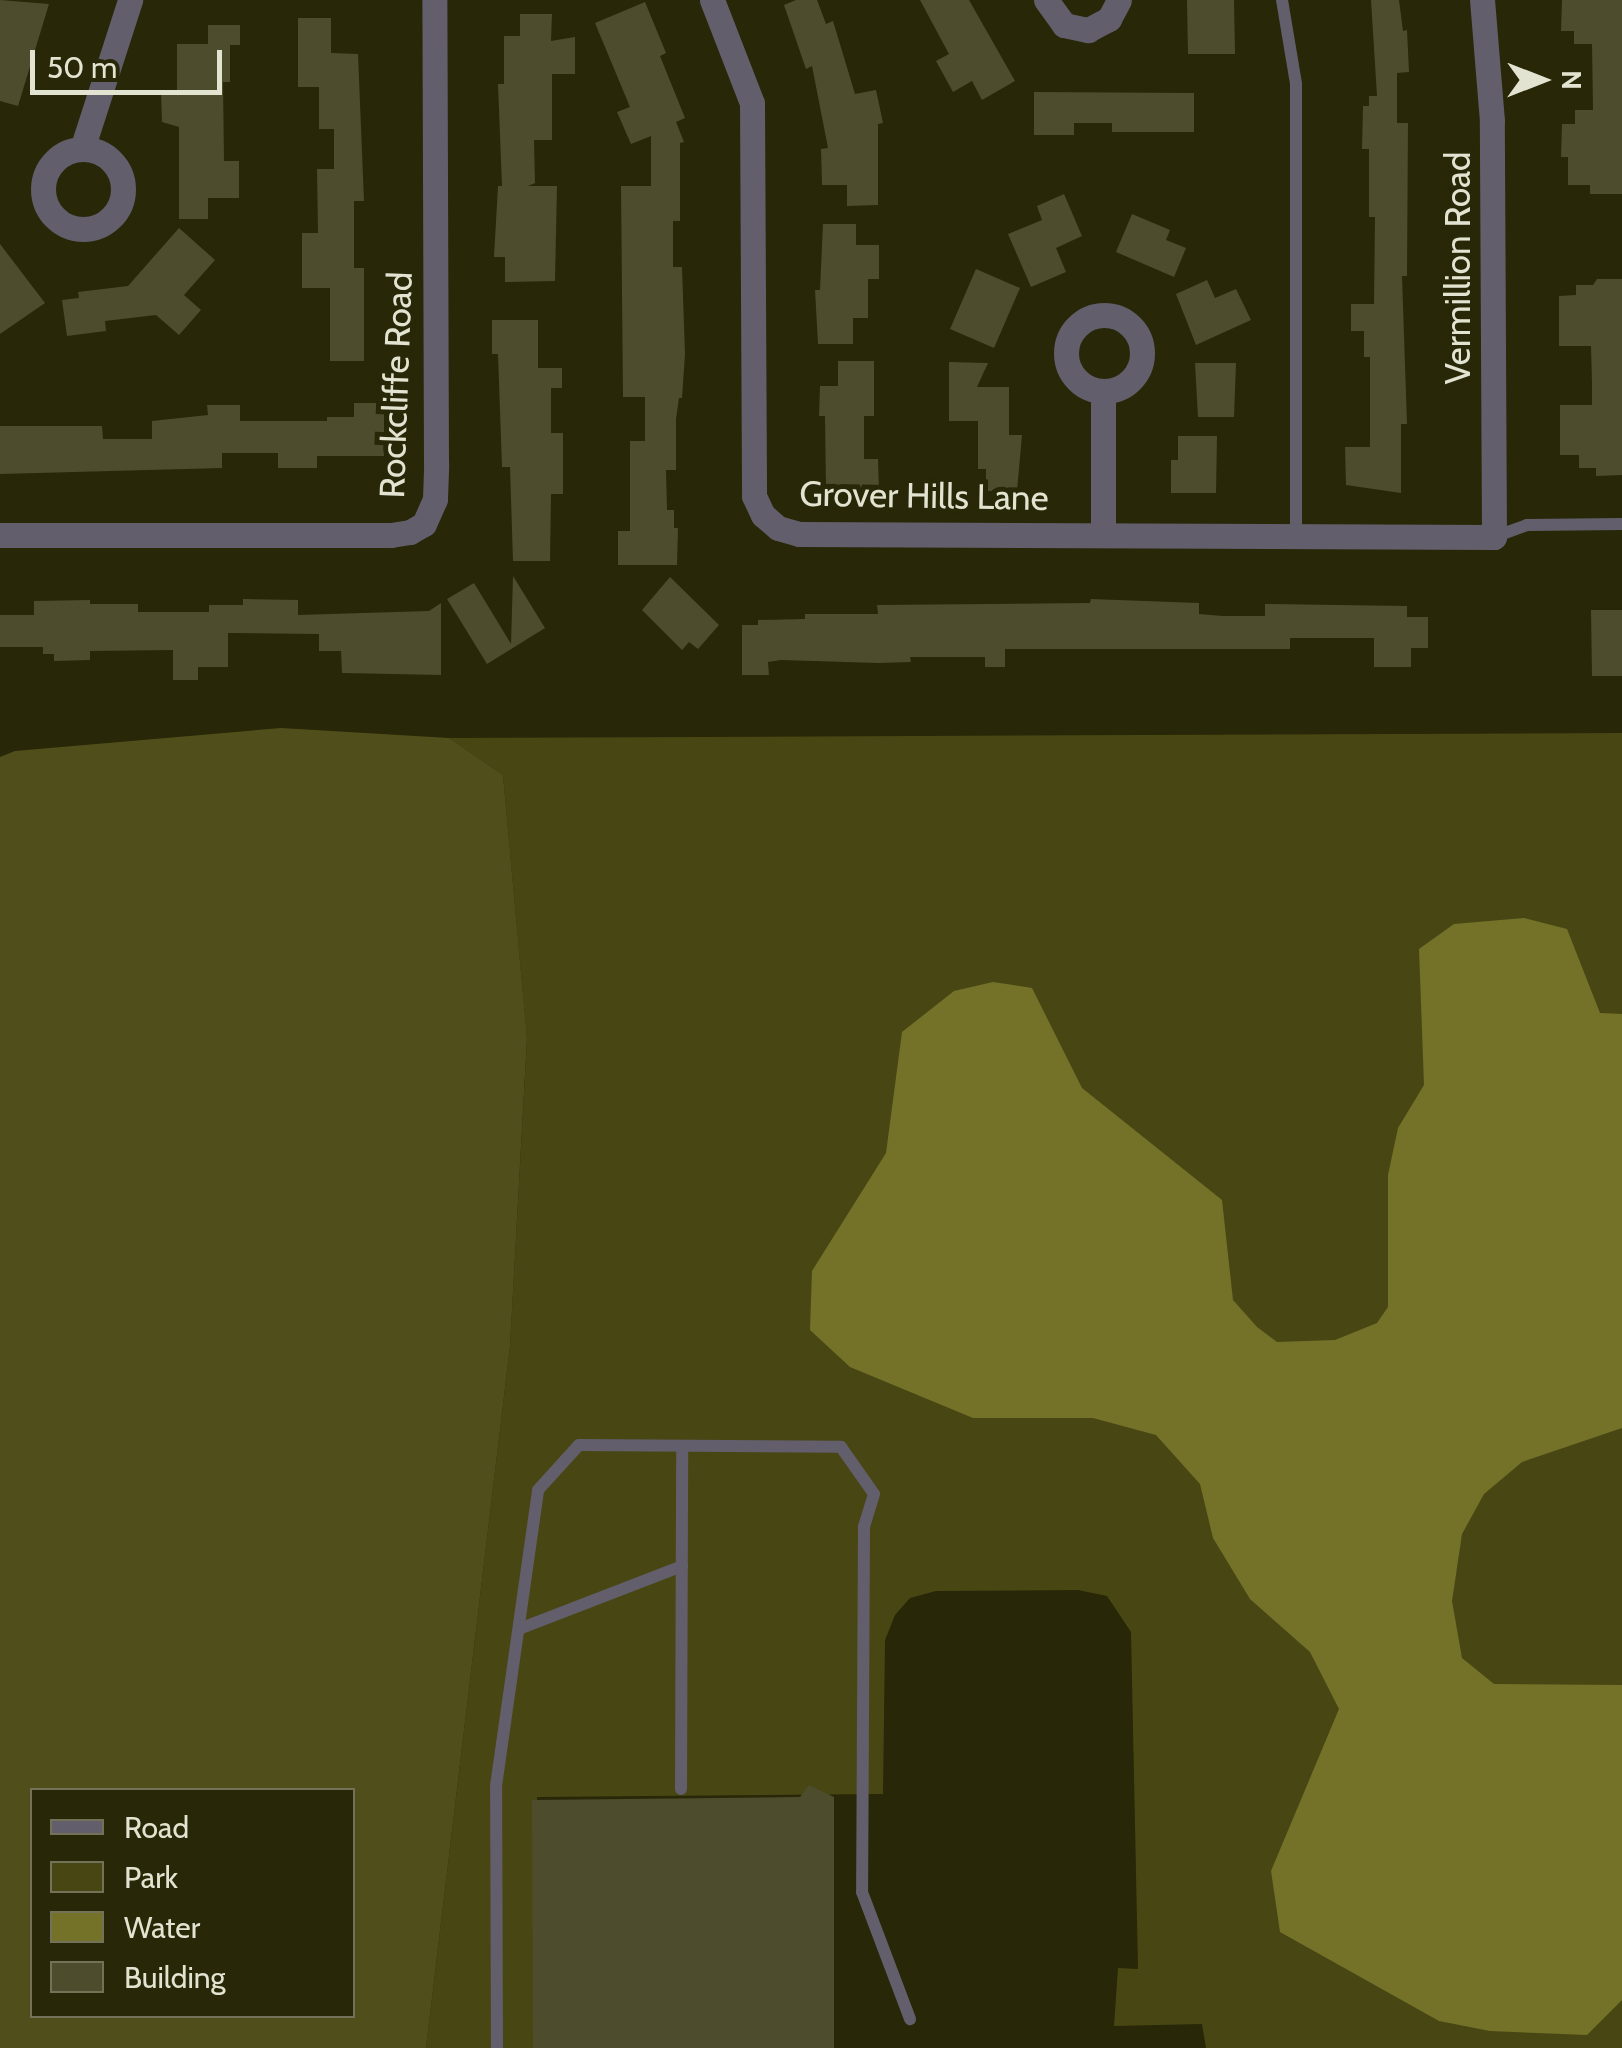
<!DOCTYPE html>
<style>
body{margin:0}
#map{position:relative;width:1622px;height:2048px;overflow:hidden;background:#282707;font-family:Cabin,sans-serif}
div>[style]{position:absolute}
[style*='--x']{left:calc(var(--x)*1px);top:calc(var(--y)*1px);width:calc(var(--w)*1px);rotate:calc(var(--a)*1deg)}
.green>*{inset:0;background:#484714}
.forest>*{inset:0;background:#504f1b}
.water>*{inset:0;background:#747228}
.building>*{inset:0;background:#4d4d2d}
.service>*{height:12px;margin:-6px;padding:0 6px;transform-origin:6px;border-radius:6px;background:#625e6c}
.minor>*{height:25px;margin:-12.5px;padding:0 12.5px;transform-origin:12.5px;border-radius:12.5px;background:#625e6c}
.minor>.ring{margin:-12.5px;padding:0;box-sizing:content-box;background:none;border:25px solid #625e6c;border-radius:50%}
span{translate:-50% -50%;white-space:nowrap;text-align:center;line-height:1.15;-webkit-text-stroke:10px #282707;paint-order:stroke}
.street-label{font-size:35px;color:#e3e3d1}
.legend{position:absolute;left:30px;top:1788px;width:325px;height:230px;box-sizing:border-box;background:#282707;border:2px solid #737258;margin:0;padding:12px 18px;list-style:none;font-size:30px;color:#e3e3d1}
.legend li{display:flex;align-items:center;gap:20px;height:50px}
.legend b{width:50px;border:2px solid #737258}
.north{position:absolute;left:1492px;top:30px;width:100px;height:100px;-webkit-text-stroke:8px #282707;paint-order:stroke;rotate:90deg;font-size:28px;font-weight:700;line-height:40px;text-align:center;color:#e3e3d1}
.north::after{content:'';display:block;margin:auto;width:35px;height:45px;background:#e3e3d1;clip-path:polygon(50% 0,100% 100%,50% 72%,0 100%)}
.scale{position:absolute;left:30px;top:50px;width:192px;height:45px;box-sizing:border-box;border:5px solid #e3e3d1;border-top:0;padding-left:12px;font-size:30px;line-height:35px;white-space:nowrap;color:#e3e3d1;-webkit-text-stroke:8px #282707;paint-order:stroke}
</style>
<div id="map">
<div class="green">
<i style="clip-path:polygon(1622px 733px,1622px 2048px,1206px 2048px,1202px 2024px,1114px 2026px,1118px 1968px,1138px 1969px,1131px 1632px,1107px 1596px,1078px 1590px,936px 1591px,910px 1598px,895px 1615px,885px 1640px,883px 1794px,537px 1797px,537px 2048px,426px 2048px,510px 1346px,527px 1039px,503px 775px,449px 738px)"></i>
</div>
<div class="forest">
<i style="clip-path:polygon(evenodd,281px 728px,449px 738px,503px 775px,527px 1038px,510px 1346px,426px 2048px,0 2048px,0 757px,15px 751px,281px 728px,32px 1790px,352px 1790px,352px 2016px,32px 2016px,32px 1790px)"></i>
</div>
<div class="water">
<i style="clip-path:polygon(1524px 918px,1567px 929px,1600px 1013px,1622px 1014px,1622px 1428px,1522px 1462px,1484px 1494px,1462px 1534px,1452px 1601px,1462px 1658px,1494px 1684px,1622px 1685px,1622px 2000px,1587px 2035px,1490px 2031px,1439px 2021px,1280px 1932px,1271px 1871px,1339px 1709px,1310px 1652px,1250px 1599px,1213px 1538px,1200px 1484px,1156px 1435px,1093px 1418px,973px 1418px,850px 1367px,810px 1330px,812px 1271px,886px 1153px,902px 1032px,954px 991px,993px 982px,1032px 988px,1082px 1088px,1222px 1200px,1233px 1300px,1257px 1327px,1277px 1342px,1335px 1340px,1377px 1323px,1388px 1307px,1388px 1175px,1398px 1128px,1424px 1085px,1419px 949px,1454px 924px)"></i>
</div>
<div class="building">
<i style="clip-path:polygon(0 0,49px 4px,18px 106px,0 101px)"></i>
<i style="clip-path:polygon(796px 0,817px 0,826px 24px,833px 21px,855px 94px,876px 90px,883px 123px,878px 124px,878px 205px,847px 206px,847px 185px,822px 185px,821px 149px,828px 148px,812px 66px,806px 69px,784px 5px)"></i>
<i style="clip-path:polygon(920px 0,969px 0,1015px 81px,982px 100px,972px 81px,953px 92px,936px 61px,949px 54px)"></i>
<i style="clip-path:polygon(1187px 0,1234px 0,1235px 54px,1188px 54px)"></i>
<i style="clip-path:polygon(1371px 0,1399px 0,1403px 31px,1407px 30px,1409px 72px,1397px 73px,1397px 123px,1408px 123px,1407px 276px,1402px 276px,1407px 424px,1401px 424px,1401px 493px,1346px 485px,1345px 447px,1370px 447px,1370px 357px,1364px 357px,1364px 331px,1351px 331px,1351px 304px,1374px 304px,1375px 217px,1369px 217px,1369px 149px,1362px 149px,1363px 106px,1369px 106px,1369px 96px,1377px 96px)"></i>
<i style="clip-path:polygon(1562px 0,1622px 0,1622px 194px,1590px 194px,1590px 185px,1568px 185px,1568px 157px,1561px 157px,1562px 124px,1575px 124px,1575px 110px,1593px 110px,1592px 44px,1574px 44px,1574px 31px,1561px 31px)"></i>
<i style="clip-path:polygon(645px 2px,666px 53px,660px 56px,685px 118px,676px 122px,684px 142px,680px 143px,680px 221px,673px 221px,673px 267px,682px 267px,685px 354px,682px 398px,679px 398px,676px 419px,676px 470px,666px 470px,667px 510px,674px 510px,674px 528px,678px 528px,677px 565px,618px 565px,618px 531px,630px 531px,630px 441px,645px 441px,645px 397px,623px 397px,621px 186px,651px 186px,651px 136px,631px 144px,617px 112px,630px 107px,595px 23px)"></i>
<i style="clip-path:polygon(520px 14px,552px 14px,551px 41px,575px 37px,575px 74px,552px 74px,552px 140px,534px 140px,535px 183px,528px 186px,557px 186px,555px 281px,505px 282px,505px 257px,494px 257px,498px 186px,502px 186px,498px 84px,504px 84px,504px 36px,520px 36px)"></i>
<i style="clip-path:polygon(298px 18px,331px 18px,331px 53px,358px 54px,364px 201px,354px 201px,354px 268px,364px 268px,364px 361px,330px 361px,330px 288px,302px 288px,302px 233px,318px 233px,317px 169px,334px 169px,334px 129px,319px 129px,319px 87px,298px 87px)"></i>
<i style="clip-path:polygon(208px 25px,240px 25px,240px 45px,230px 45px,230px 82px,223px 82px,224px 161px,239px 161px,239px 198px,208px 198px,208px 219px,179px 219px,179px 127px,162px 122px,161px 91px,177px 91px,177px 44px,208px 44px)"></i>
<i style="clip-path:polygon(1034px 92px,1194px 93px,1194px 132px,1112px 132px,1112px 123px,1074px 123px,1074px 135px,1034px 135px)"></i>
<i style="clip-path:polygon(1064px 194px,1082px 236px,1056px 248px,1066px 272px,1031px 287px,1008px 234px,1042px 220px,1037px 206px)"></i>
<i style="clip-path:polygon(1132px 214px,1170px 230px,1166px 240px,1186px 248px,1174px 277px,1116px 252px)"></i>
<i style="clip-path:polygon(823px 224px,856px 224px,856px 245px,879px 245px,879px 279px,868px 279px,868px 318px,853px 318px,853px 344px,818px 344px,815px 290px,820px 290px)"></i>
<i style="clip-path:polygon(179px 228px,215px 260px,184px 295px,201px 310px,179px 335px,156px 315px,105px 321px,106px 331px,67px 336px,62px 300px,79px 298px,78px 292px,128px 286px)"></i>
<i style="clip-path:polygon(0 244px,45px 303px,0 334px)"></i>
<i style="clip-path:polygon(976px 269px,1020px 288px,994px 348px,950px 329px)"></i>
<i style="clip-path:polygon(1597px 279px,1622px 279px,1622px 475px,1596px 476px,1596px 468px,1579px 468px,1579px 455px,1560px 455px,1560px 405px,1592px 405px,1592px 383px,1591px 346px,1559px 346px,1559px 296px,1576px 295px,1576px 285px,1593px 285px)"></i>
<i style="clip-path:polygon(1207px 280px,1215px 298px,1236px 289px,1251px 320px,1196px 345px,1176px 294px)"></i>
<i style="clip-path:polygon(492px 320px,538px 320px,538px 368px,562px 368px,562px 388px,551px 388px,551px 433px,563px 433px,563px 494px,551px 494px,550px 561px,513px 561px,510px 467px,502px 467px,498px 354px,492px 354px)"></i>
<i style="clip-path:polygon(838px 361px,874px 361px,874px 416px,864px 416px,864px 459px,878px 459px,879px 491px,826px 491px,825px 416px,819px 416px,820px 386px,838px 386px)"></i>
<i style="clip-path:polygon(949px 362px,988px 363px,977px 387px,1009px 387px,1009px 435px,1022px 435px,1017px 491px,986px 491px,986px 469px,978px 469px,978px 421px,949px 421px)"></i>
<i style="clip-path:polygon(1195px 363px,1236px 363px,1234px 417px,1198px 417px)"></i>
<i style="clip-path:polygon(354px 403px,384px 403px,384px 456px,317px 456px,317px 468px,278px 468px,278px 453px,222px 453px,222px 468px,0 474px,0 426px,102px 426px,103px 439px,152px 439px,152px 421px,208px 415px,207px 405px,240px 405px,240px 421px,327px 421px,327px 417px,354px 417px)"></i>
<i style="clip-path:polygon(1178px 436px,1217px 436px,1216px 493px,1171px 493px,1171px 460px,1178px 460px)"></i>
<i style="clip-path:polygon(513px 576px,545px 628px,487px 664px,447px 599px,474px 583px,511px 644px)"></i>
<i style="clip-path:polygon(670px 577px,719px 625px,698px 649px,689px 642px,682px 650px,642px 610px)"></i>
<i style="clip-path:polygon(243px 599px,298px 600px,298px 615px,429px 611px,441px 603px,441px 675px,342px 673px,341px 651px,319px 651px,319px 634px,228px 633px,228px 667px,198px 667px,198px 680px,173px 680px,173px 650px,90px 651px,90px 660px,54px 661px,54px 654px,43px 654px,43px 647px,0 647px,0 615px,34px 615px,34px 601px,90px 600px,90px 604px,138px 604px,138px 612px,209px 612px,209px 605px,243px 605px)"></i>
<i style="clip-path:polygon(1091px 599px,1199px 603px,1199px 614px,1223px 616px,1265px 616px,1265px 604px,1407px 606px,1407px 617px,1428px 617px,1428px 648px,1411px 648px,1411px 667px,1374px 667px,1374px 638px,1290px 638px,1290px 649px,1005px 649px,1005px 667px,985px 667px,985px 657px,910px 657px,911px 662px,878px 663px,781px 660px,768px 662px,769px 675px,742px 675px,742px 625px,758px 625px,758px 620px,805px 619px,805px 614px,878px 614px,877px 605px,1090px 603px)"></i>
<i style="clip-path:polygon(1591px 610px,1622px 610px,1622px 676px,1592px 676px)"></i>
<i style="clip-path:polygon(809px 1785px,834px 1797px,834px 2048px,533px 2048px,532px 1800px,800px 1797px)"></i>
</div>
<div class="service">
<i style="--x:1282;--y:0;--w:85;--a:80.5"></i>
<i style="--x:1296;--y:84;--w:450;--a:90"></i>
<i style="--x:1494;--y:537;--w:35;--a:-20"></i>
<i style="--x:1527;--y:525;--w:95;--a:-0.6"></i>
<i style="--x:519;--y:1629;--w:175;--a:-21.1"></i>
<i style="--x:681;--y:1789;--w:343;--a:-89.8"></i>
<i style="--x:497;--y:2048;--w:262;--a:-90.2"></i>
<i style="--x:496;--y:1786;--w:299;--a:-81.9"></i>
<i style="--x:538;--y:1490;--w:61;--a:-47.7"></i>
<i style="--x:579;--y:1445;--w:262;--a:0.4"></i>
<i style="--x:841;--y:1447;--w:57;--a:54.9"></i>
<i style="--x:874;--y:1494;--w:34;--a:107"></i>
<i style="--x:864;--y:1527;--w:365;--a:90.3"></i>
<i style="--x:862;--y:1892;--w:136;--a:69.3"></i>
</div>
<div class="minor">
<i style="--x:712;--y:0;--w:110;--a:68.8"></i>
<i style="--x:752;--y:103;--w:393;--a:89.7"></i>
<i style="--x:754;--y:496;--w:21;--a:65"></i>
<i style="--x:763;--y:515;--w:20;--a:41"></i>
<i style="--x:778;--y:528;--w:22;--a:16"></i>
<i style="--x:799;--y:534;--w:695;--a:0.25"></i>
<i style="--x:1494;--y:537;--w:416;--a:-90.3"></i>
<i style="--x:1492;--y:121;--w:121;--a:-94.7"></i>
<i style="--x:1046;--y:0;--w:31;--a:54"></i>
<i style="--x:1064;--y:25;--w:25;--a:12"></i>
<i style="--x:1088;--y:30;--w:24;--a:-28"></i>
<i style="--x:1109;--y:19;--w:21;--a:-62"></i>
<i style="--x:82;--y:149;--w:157;--a:-72.1"></i>
<i class="ring" style="left:43px;top:149px;width:55px;height:55px"></i>
<i class="ring" style="left:1066px;top:315px;width:51px;height:51px"></i>
<i style="--x:1103;--y:392;--w:141;--a:90"></i>
<i style="--x:0;--y:535;--w:391;--a:0"></i>
<i style="--x:391;--y:535;--w:19;--a:-9"></i>
<i style="--x:410;--y:532;--w:16;--a:-30"></i>
<i style="--x:424;--y:524;--w:27;--a:-66"></i>
<i style="--x:435;--y:499;--w:35;--a:-88"></i>
<i style="--x:436;--y:464;--w:464;--a:-90.2"></i>
</div>
<div class="street-label">
<span style="left:1458px;top:268px;rotate:-90deg">Vermillion Road</span>
<span style="left:396px;top:385px;rotate:-88deg">Rockcliffe Road</span>
<span style="left:924px;top:496px;rotate:1deg">Grover Hills Lane</span>
</div>
<ul class="legend">
<li><b style="height:12px;background:#625e6c"></b>Road</li>
<li><b style="height:28px;background:#484714"></b>Park</li>
<li><b style="height:28px;background:#747228"></b>Water</li>
<li><b style="height:28px;background:#4d4d2d"></b>Building</li>
</ul>
<div class="north">N</div>
<div class="scale">50 m</div>
</div>
